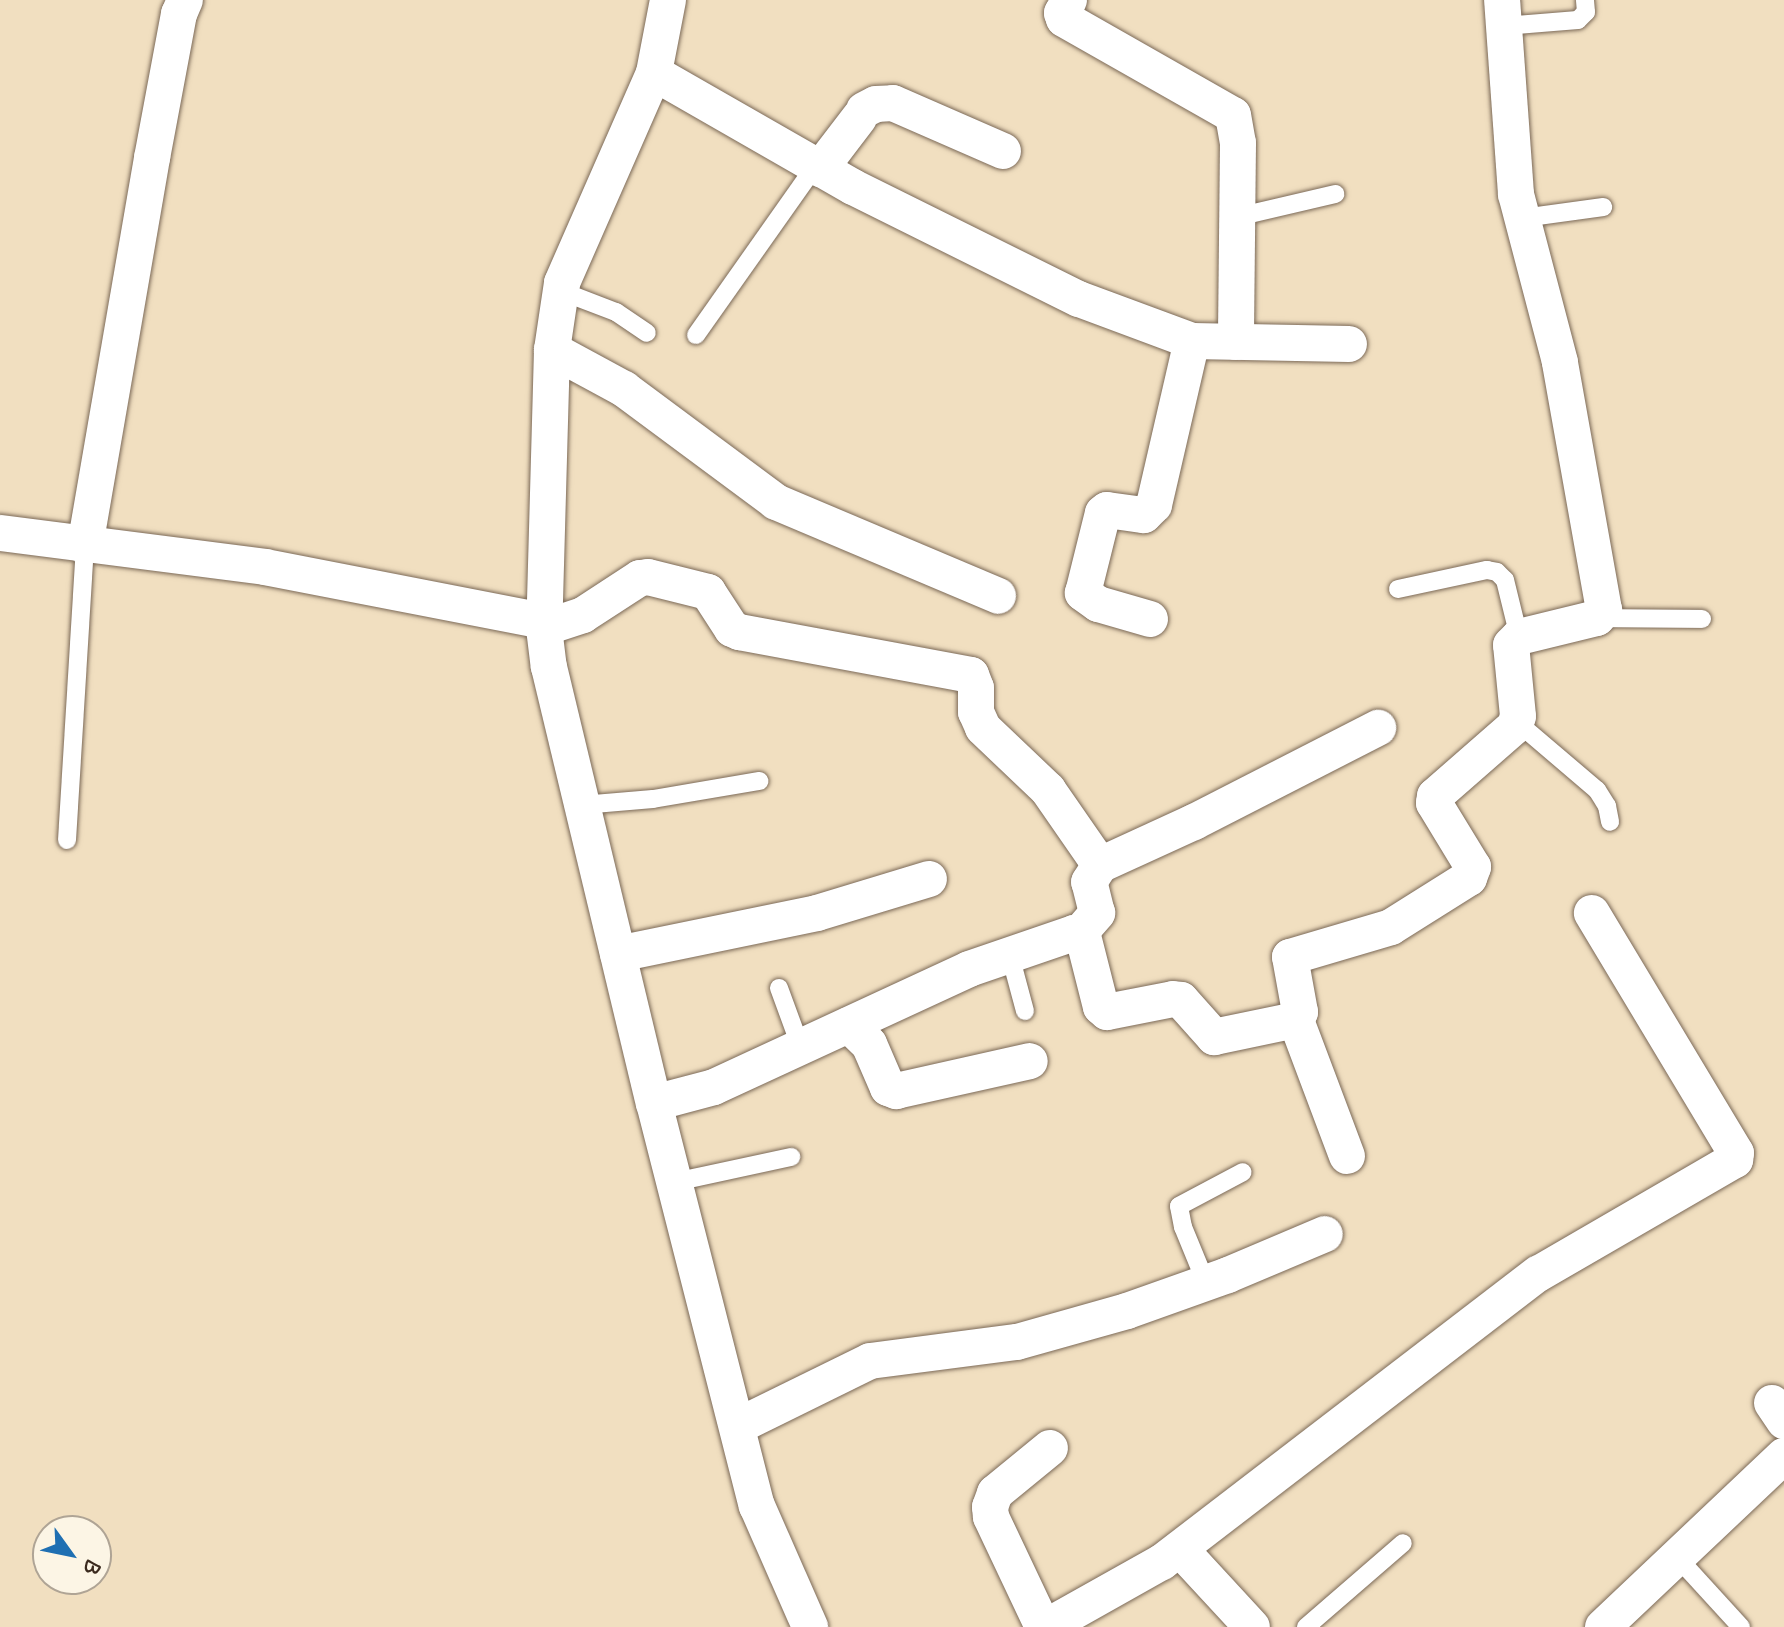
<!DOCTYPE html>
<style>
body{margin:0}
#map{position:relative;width:1784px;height:1627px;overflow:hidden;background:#f1dfc0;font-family:Mynerve,sans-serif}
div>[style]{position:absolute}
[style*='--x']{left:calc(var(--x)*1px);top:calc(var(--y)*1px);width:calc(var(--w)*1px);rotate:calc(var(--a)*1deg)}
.roads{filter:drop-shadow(0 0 2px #7b6957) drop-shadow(0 0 2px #7b6957)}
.service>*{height:18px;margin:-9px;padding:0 9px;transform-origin:9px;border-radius:9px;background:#fff}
.minor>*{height:36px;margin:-18px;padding:0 18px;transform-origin:18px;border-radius:18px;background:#fff}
span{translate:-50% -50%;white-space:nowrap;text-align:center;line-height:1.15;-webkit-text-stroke:8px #fcf5e5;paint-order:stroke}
.north{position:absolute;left:32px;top:1515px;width:80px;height:80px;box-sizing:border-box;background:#fcf5e5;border:2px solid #afa495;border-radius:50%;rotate:123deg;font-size:22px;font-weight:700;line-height:32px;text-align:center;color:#3b2a1e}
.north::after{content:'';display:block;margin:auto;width:28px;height:36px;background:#1f6fb2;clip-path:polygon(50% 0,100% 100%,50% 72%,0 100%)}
</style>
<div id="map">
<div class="roads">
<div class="service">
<i style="--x:1504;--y:26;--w:74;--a:-4.6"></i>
<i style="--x:1578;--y:20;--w:11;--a:-45"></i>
<i style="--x:1586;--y:12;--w:12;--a:-95"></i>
<i style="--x:1237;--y:217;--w:101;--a:-13.2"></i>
<i style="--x:1523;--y:218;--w:81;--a:-7.8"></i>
<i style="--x:561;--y:291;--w:59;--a:20.9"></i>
<i style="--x:616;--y:312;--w:37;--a:34"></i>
<i style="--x:696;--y:335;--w:207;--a:-54.8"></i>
<i style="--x:1398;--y:589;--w:91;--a:-12.1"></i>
<i style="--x:1487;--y:570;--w:10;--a:11"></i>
<i style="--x:1497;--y:572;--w:11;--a:45"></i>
<i style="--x:1505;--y:580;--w:59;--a:76.2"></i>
<i style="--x:1597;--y:618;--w:105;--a:0.5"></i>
<i style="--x:1517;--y:722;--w:105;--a:40.4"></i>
<i style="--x:1597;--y:790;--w:19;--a:58"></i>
<i style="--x:1607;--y:806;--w:16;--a:79"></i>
<i style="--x:582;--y:805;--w:71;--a:-4.8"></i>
<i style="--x:653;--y:799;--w:108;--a:-9.6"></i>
<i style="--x:67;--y:840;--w:295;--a:-86.5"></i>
<i style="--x:1010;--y:955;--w:58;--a:75"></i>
<i style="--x:779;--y:988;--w:64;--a:69.9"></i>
<i style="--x:675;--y:1182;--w:119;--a:-12.2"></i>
<i style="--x:1206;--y:1283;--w:61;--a:-112.3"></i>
<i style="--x:1183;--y:1227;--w:21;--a:-101"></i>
<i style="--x:1179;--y:1206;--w:72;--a:-28"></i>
<i style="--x:1677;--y:1557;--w:95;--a:47.6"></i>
<i style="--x:1306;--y:1627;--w:128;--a:-40.9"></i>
</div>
<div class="minor">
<i style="--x:668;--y:0;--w:74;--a:100.9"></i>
<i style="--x:654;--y:73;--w:229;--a:113.7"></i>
<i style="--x:562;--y:283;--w:68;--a:98.5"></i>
<i style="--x:552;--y:350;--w:278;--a:91.6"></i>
<i style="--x:544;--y:628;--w:39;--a:83"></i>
<i style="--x:549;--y:667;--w:448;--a:76.5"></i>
<i style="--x:654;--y:1103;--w:416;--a:75.7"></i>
<i style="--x:757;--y:1506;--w:132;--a:66.3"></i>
<i style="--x:1069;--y:0;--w:15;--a:118"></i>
<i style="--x:1062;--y:13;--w:6;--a:72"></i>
<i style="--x:1064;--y:19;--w:194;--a:29.6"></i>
<i style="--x:1233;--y:115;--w:28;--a:80"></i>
<i style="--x:1238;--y:143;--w:199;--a:90.6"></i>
<i style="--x:654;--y:73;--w:229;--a:29.8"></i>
<i style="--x:853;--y:187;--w:252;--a:26.4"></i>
<i style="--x:1079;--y:299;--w:121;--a:20.4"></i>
<i style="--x:1192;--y:341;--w:157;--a:1.1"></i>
<i style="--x:864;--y:110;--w:13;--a:-27"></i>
<i style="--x:876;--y:104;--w:17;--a:-3"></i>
<i style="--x:893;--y:103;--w:120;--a:23.6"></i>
<i style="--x:820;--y:169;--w:64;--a:-52.6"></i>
<i style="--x:552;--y:350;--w:82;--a:28.4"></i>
<i style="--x:624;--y:389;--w:189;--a:36.6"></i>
<i style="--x:776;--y:502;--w:241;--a:22.9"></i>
<i style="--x:0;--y:533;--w:267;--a:7.3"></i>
<i style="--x:265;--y:567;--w:284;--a:11"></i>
<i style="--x:85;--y:546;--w:394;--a:-80.2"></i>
<i style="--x:152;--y:158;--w:147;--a:-79.4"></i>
<i style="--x:179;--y:14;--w:15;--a:-67"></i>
<i style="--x:1150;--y:619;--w:54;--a:-163.9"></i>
<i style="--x:1098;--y:604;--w:19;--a:-144"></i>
<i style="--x:1083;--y:593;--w:82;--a:-76"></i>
<i style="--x:1103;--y:513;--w:5;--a:-37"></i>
<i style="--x:1107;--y:510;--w:37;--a:8"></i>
<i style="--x:1144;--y:515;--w:14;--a:-45"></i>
<i style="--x:1154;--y:505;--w:168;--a:-77"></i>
<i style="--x:544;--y:628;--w:41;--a:-18.4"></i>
<i style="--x:583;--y:615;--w:68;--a:-33"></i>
<i style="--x:640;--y:578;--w:8;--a:-7"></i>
<i style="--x:648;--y:577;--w:62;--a:14"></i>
<i style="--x:708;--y:592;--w:44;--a:57"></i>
<i style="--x:732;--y:629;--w:8;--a:23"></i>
<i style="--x:739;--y:632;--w:236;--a:10.5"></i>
<i style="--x:971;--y:675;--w:14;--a:69"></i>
<i style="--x:976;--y:688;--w:24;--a:90"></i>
<i style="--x:976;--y:712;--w:17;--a:66"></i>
<i style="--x:983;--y:728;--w:90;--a:43.6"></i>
<i style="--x:1048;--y:790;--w:91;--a:55.3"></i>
<i style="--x:1079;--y:934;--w:28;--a:-49"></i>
<i style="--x:1097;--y:913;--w:32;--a:-104"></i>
<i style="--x:1089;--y:882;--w:20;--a:-57"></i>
<i style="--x:1100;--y:865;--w:103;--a:-24.6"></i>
<i style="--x:1194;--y:822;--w:207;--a:-27.1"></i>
<i style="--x:618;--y:954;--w:203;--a:-11.6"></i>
<i style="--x:817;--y:913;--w:117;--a:-16.9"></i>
<i style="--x:849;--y:1025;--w:28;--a:44"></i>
<i style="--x:869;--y:1044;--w:48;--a:66.6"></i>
<i style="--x:888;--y:1088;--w:9;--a:21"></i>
<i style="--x:896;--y:1091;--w:137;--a:-12.6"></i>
<i style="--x:654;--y:1103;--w:62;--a:-14.9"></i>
<i style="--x:714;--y:1087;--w:281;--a:-24.8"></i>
<i style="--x:969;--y:969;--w:111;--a:-18.9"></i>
<i style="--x:1074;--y:933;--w:9;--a:18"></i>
<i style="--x:1083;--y:936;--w:73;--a:75.8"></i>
<i style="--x:1101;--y:1007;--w:8;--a:40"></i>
<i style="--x:1107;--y:1012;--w:67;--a:-11.1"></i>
<i style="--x:1173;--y:999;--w:8;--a:7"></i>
<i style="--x:1181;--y:1000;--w:50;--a:48.3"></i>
<i style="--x:1214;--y:1037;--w:84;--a:-11.7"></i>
<i style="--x:1347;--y:1156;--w:145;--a:-110.6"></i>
<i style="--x:1296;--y:1020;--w:9;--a:-63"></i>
<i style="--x:1300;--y:1012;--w:56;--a:-100.3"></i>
<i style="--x:1290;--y:957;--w:105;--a:-16.5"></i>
<i style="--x:1391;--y:927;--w:92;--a:-32.1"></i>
<i style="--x:1469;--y:878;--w:12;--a:-70"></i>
<i style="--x:1473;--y:867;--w:75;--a:-121.4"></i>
<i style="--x:1434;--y:803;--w:7;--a:-82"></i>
<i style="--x:1435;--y:796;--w:106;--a:-41.2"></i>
<i style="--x:1515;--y:726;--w:10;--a:-73"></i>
<i style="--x:1518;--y:716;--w:71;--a:-95.6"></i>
<i style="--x:1511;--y:645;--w:11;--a:-45"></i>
<i style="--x:1519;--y:637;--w:80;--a:-13.7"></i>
<i style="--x:1597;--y:618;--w:11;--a:-49"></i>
<i style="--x:1604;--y:610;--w:252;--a:-100.1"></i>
<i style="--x:1560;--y:362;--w:174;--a:-104.7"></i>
<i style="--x:1516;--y:194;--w:195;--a:-94.1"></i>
<i style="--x:1772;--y:1403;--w:22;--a:56"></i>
<i style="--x:738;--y:1426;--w:147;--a:-26.2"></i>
<i style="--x:870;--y:1361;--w:148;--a:-7.4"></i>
<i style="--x:1017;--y:1342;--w:114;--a:-15.7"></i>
<i style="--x:1127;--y:1311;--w:107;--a:-19.6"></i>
<i style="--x:1228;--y:1275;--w:105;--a:-22.9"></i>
<i style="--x:1180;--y:1549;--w:106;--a:47.3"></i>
<i style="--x:1043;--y:1627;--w:122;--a:-115.3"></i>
<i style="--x:991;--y:1517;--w:10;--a:-96"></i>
<i style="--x:990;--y:1507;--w:15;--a:-70"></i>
<i style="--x:995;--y:1493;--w:71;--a:-39.3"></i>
<i style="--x:1046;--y:1627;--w:133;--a:-29.3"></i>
<i style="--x:1162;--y:1562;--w:474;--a:-37.5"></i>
<i style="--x:1538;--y:1274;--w:228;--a:-30.1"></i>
<i style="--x:1735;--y:1160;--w:7;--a:-82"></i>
<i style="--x:1736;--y:1153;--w:280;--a:-121"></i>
<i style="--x:1603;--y:1627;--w:249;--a:-43.4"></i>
</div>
</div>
<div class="north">B</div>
</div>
